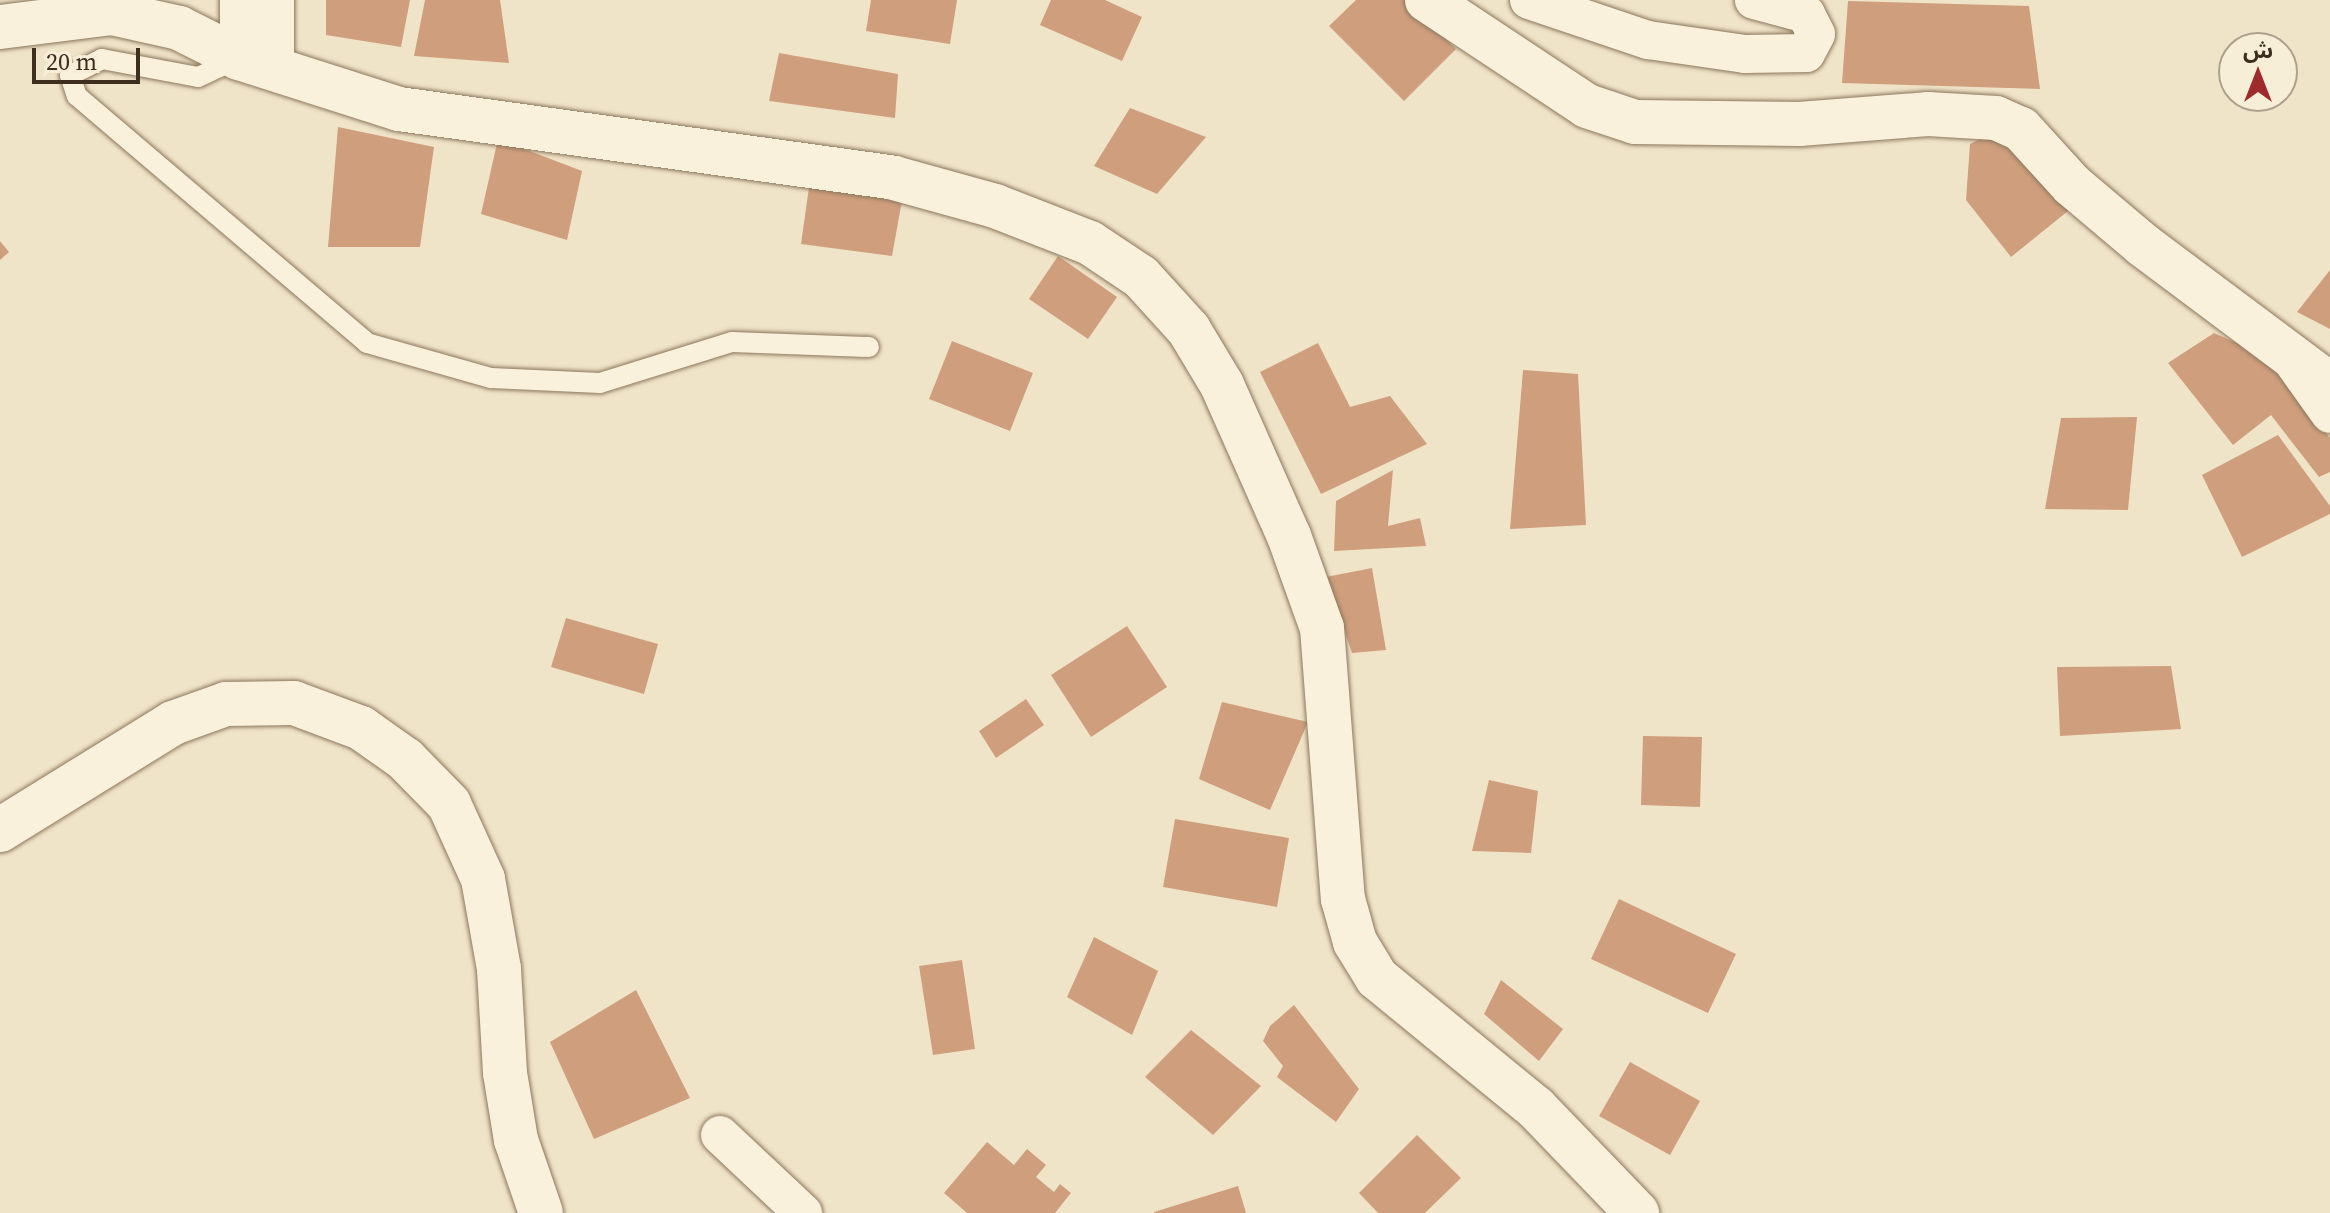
<!DOCTYPE html>
<meta charset="utf-8">
<style>
body{margin:0}
#map{position:relative;width:2330px;height:1213px;overflow:hidden;background:#f0e4c8;font-family:"Source Serif 4","Noto Sans Arabic",serif}
div>[style]{position:absolute}
[style*='--x']{left:calc(var(--x)*1px);top:calc(var(--y)*1px);width:calc(var(--w)*1px);rotate:calc(var(--a)*1deg)}
.building>*{inset:0;background:#cf9f7d}
.roads{filter:drop-shadow(0 0 2px #8d765c) drop-shadow(0 0 2px #8d765c)}
.lane>*{height:20px;margin:-10px;padding:0 10px;transform-origin:10px;border-radius:10px;background:#faf1dc}
.street>*{height:38px;margin:-19px;padding:0 19px;transform-origin:19px;border-radius:19px;background:#faf1dc}
.secondary>*{height:44px;margin:-22px;padding:0 22px;transform-origin:22px;border-radius:22px;background:#faf1dc}
span{translate:-50% -50%;white-space:nowrap;text-align:center;line-height:1.15;-webkit-text-stroke:7px #f7eed8;paint-order:stroke}
.north{position:absolute;left:2218px;top:32px;width:80px;height:80px;box-sizing:border-box;background:#f7eed8;border:2px solid #ada18e;border-radius:50%;rotate:0deg;font-size:22px;font-weight:700;line-height:32px;text-align:center;color:#3d2e20}
.north::after{content:'';display:block;margin:auto;width:28px;height:36px;background:#9e2a2b;clip-path:polygon(50% 0,100% 100%,50% 72%,0 100%)}
.scale{position:absolute;left:32px;top:48px;width:108px;height:36px;box-sizing:border-box;border:4px solid #3d2e20;border-top:0;padding-left:10px;font-size:24px;line-height:28px;white-space:nowrap;color:#3d2e20;-webkit-text-stroke:6px #f7eed8;paint-order:stroke}
</style>
<div id="map">
<div class="building">
<i style="clip-path:polygon(326px 0,410px 0,401px 47px,326px 35px)"></i>
<i style="clip-path:polygon(425px 0,500px 0,509px 63px,414px 56px)"></i>
<i style="clip-path:polygon(871px 0,957px 0,950px 44px,866px 31px)"></i>
<i style="clip-path:polygon(1051px 0,1105px 0,1142px 17px,1122px 61px,1040px 25px)"></i>
<i style="clip-path:polygon(1356px 0,1406px 0,1456px 49px,1404px 101px,1329px 26px)"></i>
<i style="clip-path:polygon(1848px 1px,2029px 6px,2040px 89px,1842px 83px)"></i>
<i style="clip-path:polygon(779px 53px,898px 74px,895px 118px,769px 101px)"></i>
<i style="clip-path:polygon(1130px 108px,1206px 137px,1157px 194px,1094px 166px)"></i>
<i style="clip-path:polygon(338px 127px,434px 147px,420px 247px,328px 247px)"></i>
<i style="clip-path:polygon(2000px 129px,2073px 207px,2011px 257px,1966px 200px,1970px 144px)"></i>
<i style="clip-path:polygon(498px 139px,582px 171px,567px 240px,481px 214px)"></i>
<i style="clip-path:polygon(809px 187px,903px 195px,892px 256px,801px 244px)"></i>
<i style="clip-path:polygon(0 241px,9px 252px,0 260px)"></i>
<i style="clip-path:polygon(1058px 256px,1117px 297px,1088px 339px,1029px 299px)"></i>
<i style="clip-path:polygon(2330px 270px,2330px 329px,2297px 312px)"></i>
<i style="clip-path:polygon(2214px 333px,2273px 359px,2330px 438px,2330px 472px,2319px 477px,2271px 415px,2233px 445px,2168px 363px)"></i>
<i style="clip-path:polygon(952px 341px,1033px 373px,1010px 431px,929px 399px)"></i>
<i style="clip-path:polygon(1318px 343px,1350px 407px,1390px 396px,1427px 444px,1321px 494px,1260px 372px)"></i>
<i style="clip-path:polygon(1523px 370px,1578px 374px,1586px 525px,1510px 529px)"></i>
<i style="clip-path:polygon(2137px 417px,2128px 510px,2045px 509px,2061px 418px)"></i>
<i style="clip-path:polygon(2278px 435px,2330px 506px,2330px 514px,2242px 557px,2202px 475px)"></i>
<i style="clip-path:polygon(1393px 470px,1388px 526px,1420px 518px,1426px 546px,1334px 551px,1336px 501px)"></i>
<i style="clip-path:polygon(1372px 568px,1386px 650px,1352px 653px,1326px 577px)"></i>
<i style="clip-path:polygon(566px 618px,658px 644px,644px 694px,551px 667px)"></i>
<i style="clip-path:polygon(1127px 626px,1167px 687px,1091px 737px,1051px 675px)"></i>
<i style="clip-path:polygon(2171px 666px,2181px 729px,2060px 736px,2057px 667px)"></i>
<i style="clip-path:polygon(1026px 699px,1044px 725px,996px 758px,979px 731px)"></i>
<i style="clip-path:polygon(1222px 702px,1308px 722px,1270px 810px,1199px 779px)"></i>
<i style="clip-path:polygon(1643px 736px,1702px 737px,1700px 807px,1641px 805px)"></i>
<i style="clip-path:polygon(1489px 780px,1538px 791px,1531px 853px,1472px 851px)"></i>
<i style="clip-path:polygon(1175px 819px,1289px 838px,1277px 907px,1163px 887px)"></i>
<i style="clip-path:polygon(1619px 899px,1736px 954px,1708px 1013px,1591px 959px)"></i>
<i style="clip-path:polygon(1094px 937px,1158px 971px,1132px 1035px,1067px 997px)"></i>
<i style="clip-path:polygon(962px 960px,975px 1049px,933px 1055px,919px 966px)"></i>
<i style="clip-path:polygon(1501px 980px,1563px 1029px,1539px 1061px,1484px 1014px)"></i>
<i style="clip-path:polygon(636px 990px,690px 1098px,594px 1139px,550px 1042px)"></i>
<i style="clip-path:polygon(1294px 1005px,1359px 1089px,1336px 1122px,1277px 1077px,1283px 1066px,1263px 1041px,1270px 1026px)"></i>
<i style="clip-path:polygon(1191px 1030px,1261px 1086px,1213px 1135px,1145px 1077px)"></i>
<i style="clip-path:polygon(1630px 1062px,1700px 1101px,1670px 1155px,1599px 1116px)"></i>
<i style="clip-path:polygon(1417px 1135px,1461px 1178px,1425px 1213px,1378px 1213px,1359px 1193px)"></i>
<i style="clip-path:polygon(987px 1142px,1014px 1165px,1027px 1149px,1046px 1165px,1036px 1177px,1054px 1192px,1060px 1184px,1071px 1193px,1055px 1213px,967px 1213px,944px 1193px)"></i>
<i style="clip-path:polygon(1238px 1186px,1246px 1213px,1154px 1213px,1154px 1212px)"></i>
</div>
<div class="roads">
<div class="lane">
<i style="--x:239;--y:58;--w:45;--a:155.1"></i>
<i style="--x:198;--y:77;--w:98;--a:-169.4"></i>
<i style="--x:102;--y:59;--w:36;--a:153"></i>
<i style="--x:70;--y:75;--w:22;--a:72"></i>
<i style="--x:77;--y:96;--w:381;--a:40.4"></i>
<i style="--x:367;--y:343;--w:129;--a:15.8"></i>
<i style="--x:491;--y:378;--w:109;--a:2.6"></i>
<i style="--x:600;--y:383;--w:138;--a:-17.3"></i>
<i style="--x:732;--y:342;--w:137;--a:2.1"></i>
</div>
<div class="street">
<i style="--x:239;--y:0;--w:58;--a:90"></i>
<i style="--x:275;--y:0;--w:70;--a:90"></i>
<i style="--x:1529;--y:0;--w:126;--a:18.6"></i>
<i style="--x:1648;--y:40;--w:98;--a:8.2"></i>
<i style="--x:1745;--y:54;--w:61;--a:-0.9"></i>
<i style="--x:1806;--y:53;--w:21;--a:-62"></i>
<i style="--x:1816;--y:34;--w:22;--a:-117"></i>
<i style="--x:1806;--y:14;--w:54;--a:-164.9"></i>
<i style="--x:2295;--y:365;--w:60;--a:54.5"></i>
<i style="--x:720;--y:1135;--w:114;--a:43.2"></i>
</div>
<div class="secondary">
<i style="--x:1427;--y:0;--w:192;--a:33.5"></i>
<i style="--x:1587;--y:106;--w:51;--a:18.4"></i>
<i style="--x:1635;--y:122;--w:164;--a:0.7"></i>
<i style="--x:1799;--y:124;--w:129;--a:-4.4"></i>
<i style="--x:1928;--y:114;--w:68;--a:3.4"></i>
<i style="--x:1996;--y:118;--w:27;--a:24"></i>
<i style="--x:2021;--y:129;--w:76;--a:47.7"></i>
<i style="--x:2072;--y:185;--w:93;--a:40.2"></i>
<i style="--x:2143;--y:245;--w:234;--a:36.8"></i>
<i style="--x:0;--y:27;--w:113;--a:-7.1"></i>
<i style="--x:112;--y:13;--w:69;--a:12.6"></i>
<i style="--x:179;--y:28;--w:67;--a:26.6"></i>
<i style="--x:239;--y:58;--w:168;--a:17.7"></i>
<i style="--x:399;--y:109;--w:500;--a:7.9"></i>
<i style="--x:894;--y:178;--w:105;--a:15.5"></i>
<i style="--x:995;--y:206;--w:102;--a:21.3"></i>
<i style="--x:1090;--y:243;--w:61;--a:33.7"></i>
<i style="--x:1141;--y:277;--w:72;--a:47.8"></i>
<i style="--x:1189;--y:330;--w:64;--a:59"></i>
<i style="--x:1222;--y:385;--w:165;--a:66.1"></i>
<i style="--x:1289;--y:536;--w:98;--a:70.3"></i>
<i style="--x:1322;--y:628;--w:272;--a:85.6"></i>
<i style="--x:1343;--y:899;--w:45;--a:74.4"></i>
<i style="--x:1355;--y:942;--w:42;--a:58.6"></i>
<i style="--x:1377;--y:978;--w:205;--a:39.3"></i>
<i style="--x:1536;--y:1108;--w:146;--a:46.1"></i>
<i style="--x:0;--y:830;--w:203;--a:-31.7"></i>
<i style="--x:173;--y:723;--w:56;--a:-19.7"></i>
<i style="--x:226;--y:704;--w:68;--a:-0.8"></i>
<i style="--x:294;--y:703;--w:72;--a:20.5"></i>
<i style="--x:361;--y:728;--w:54;--a:35.2"></i>
<i style="--x:405;--y:759;--w:63;--a:45.6"></i>
<i style="--x:449;--y:804;--w:82;--a:65.6"></i>
<i style="--x:483;--y:879;--w:91;--a:79.9"></i>
<i style="--x:499;--y:969;--w:104;--a:86.7"></i>
<i style="--x:505;--y:1073;--w:68;--a:80.7"></i>
<i style="--x:516;--y:1140;--w:77;--a:71.1"></i>
</div>
</div>
<div class="north">ش</div>
<div class="scale">20 m</div>
</div>
